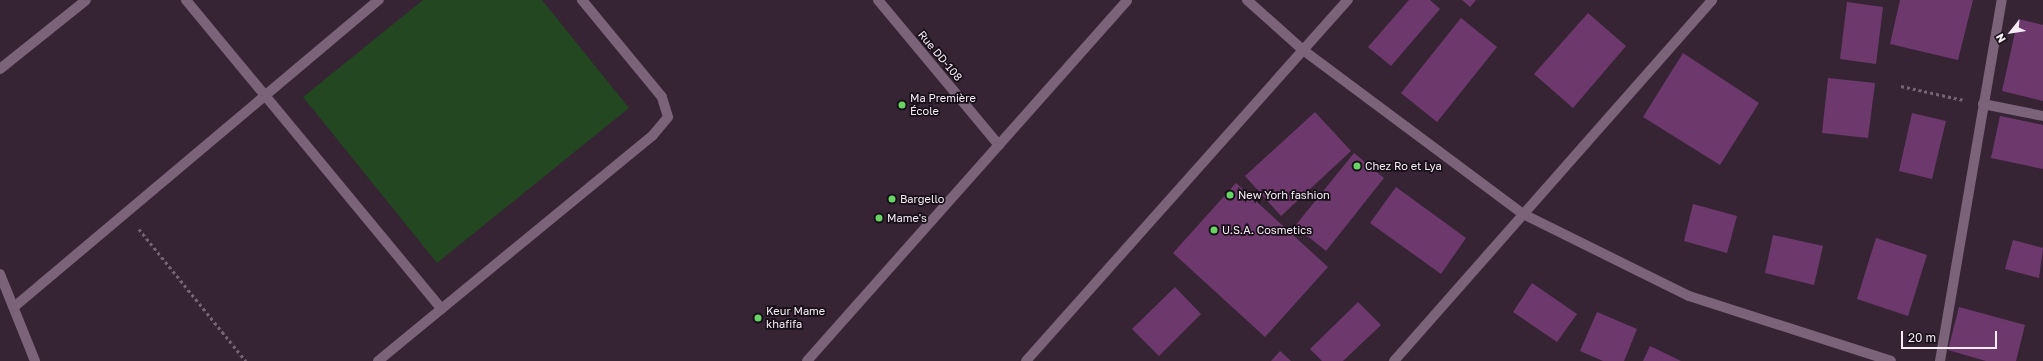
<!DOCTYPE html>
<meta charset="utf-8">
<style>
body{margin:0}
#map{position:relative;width:2043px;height:361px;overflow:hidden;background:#362435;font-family:"Golos Text",sans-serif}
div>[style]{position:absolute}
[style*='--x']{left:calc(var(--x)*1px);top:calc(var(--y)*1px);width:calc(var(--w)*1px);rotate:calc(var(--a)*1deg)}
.green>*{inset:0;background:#224721}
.building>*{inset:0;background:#6d396d}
.path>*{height:2.5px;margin-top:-1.25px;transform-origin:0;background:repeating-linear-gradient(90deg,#756574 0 3px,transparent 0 6px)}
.minor>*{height:10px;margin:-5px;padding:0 5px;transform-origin:5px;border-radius:5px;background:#7b637a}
.tertiary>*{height:10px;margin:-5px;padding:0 5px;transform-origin:5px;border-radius:5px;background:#7b637a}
.dots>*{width:11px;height:11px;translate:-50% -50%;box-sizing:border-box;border:2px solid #181018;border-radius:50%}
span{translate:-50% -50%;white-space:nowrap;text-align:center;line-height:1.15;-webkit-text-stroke:3.5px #181018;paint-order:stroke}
.street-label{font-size:11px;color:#f7ebf6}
.poi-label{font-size:11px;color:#f7ebf6}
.left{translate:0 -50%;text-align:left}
.north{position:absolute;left:1991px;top:12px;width:40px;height:40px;-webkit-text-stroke:3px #181018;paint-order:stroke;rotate:240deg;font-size:11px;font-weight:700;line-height:16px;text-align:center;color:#f7ebf6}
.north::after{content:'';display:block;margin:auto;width:14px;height:18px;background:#f7ebf6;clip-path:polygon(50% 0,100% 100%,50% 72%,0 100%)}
.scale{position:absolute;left:1901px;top:331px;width:96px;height:18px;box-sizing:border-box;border:2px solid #f7ebf6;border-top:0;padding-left:5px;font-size:12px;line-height:14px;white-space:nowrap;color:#f7ebf6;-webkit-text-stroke:3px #181018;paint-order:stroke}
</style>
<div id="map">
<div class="green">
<i style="clip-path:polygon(423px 0,542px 0,629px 108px,437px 263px,303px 97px)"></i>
</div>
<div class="building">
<i style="clip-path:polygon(1409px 0,1430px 0,1440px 9px,1391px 66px,1368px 47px)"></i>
<i style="clip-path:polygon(1462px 0,1476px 0,1470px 7px)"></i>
<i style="clip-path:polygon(1900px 0,1973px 0,1958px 60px,1890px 44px)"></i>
<i style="clip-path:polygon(1847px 2px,1883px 7px,1876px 64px,1840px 59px)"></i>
<i style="clip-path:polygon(1588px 13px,1626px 46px,1573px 108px,1534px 74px)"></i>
<i style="clip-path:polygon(1461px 18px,1497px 47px,1437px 122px,1401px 93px)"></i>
<i style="clip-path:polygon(2018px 19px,2043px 25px,2043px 101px,2002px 91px)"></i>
<i style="clip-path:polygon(1683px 53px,1759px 103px,1720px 165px,1643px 117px)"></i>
<i style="clip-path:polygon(1828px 78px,1875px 83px,1868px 138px,1822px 133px)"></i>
<i style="clip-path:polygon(1315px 112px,1351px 151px,1281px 216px,1245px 176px)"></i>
<i style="clip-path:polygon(1912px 113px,1946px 121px,1932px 179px,1899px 171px)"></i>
<i style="clip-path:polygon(2000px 116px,2043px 125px,2043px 169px,1991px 158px)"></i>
<i style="clip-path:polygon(1354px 153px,1384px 178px,1326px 251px,1295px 226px)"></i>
<i style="clip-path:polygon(1236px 183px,1328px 267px,1265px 337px,1173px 253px)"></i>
<i style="clip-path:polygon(1396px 187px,1466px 238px,1441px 274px,1370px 223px)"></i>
<i style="clip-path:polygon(1693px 204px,1737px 216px,1727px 253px,1684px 241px)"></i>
<i style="clip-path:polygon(1773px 235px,1823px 246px,1814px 285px,1765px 273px)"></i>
<i style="clip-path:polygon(1876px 238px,1927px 255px,1908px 316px,1857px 299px)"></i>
<i style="clip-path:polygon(2013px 240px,2043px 248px,2039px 278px,2005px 269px)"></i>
<i style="clip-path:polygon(1532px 283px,1577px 314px,1557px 342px,1513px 312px)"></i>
<i style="clip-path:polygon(1175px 287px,1201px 314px,1159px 356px,1132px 329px)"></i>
<i style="clip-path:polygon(1358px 302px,1381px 325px,1343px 361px,1322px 361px,1310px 349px)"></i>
<i style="clip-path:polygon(1959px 307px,2025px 325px,2016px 361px,1986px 361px,1948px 350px)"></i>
<i style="clip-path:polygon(1597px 312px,1637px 329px,1624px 361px,1603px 361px,1580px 351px)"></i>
<i style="clip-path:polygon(1650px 346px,1681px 361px,1643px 361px)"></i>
<i style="clip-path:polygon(1280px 351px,1291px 361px,1271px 361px)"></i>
</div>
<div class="path">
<i style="--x:1901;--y:86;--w:64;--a:12.7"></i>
<i style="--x:139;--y:229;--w:170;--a:51"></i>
</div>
<div class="minor">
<i style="--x:186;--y:0;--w:401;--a:50.4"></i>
<i style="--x:878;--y:0;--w:189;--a:50.2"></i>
<i style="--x:1247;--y:0;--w:75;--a:41.8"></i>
<i style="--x:1303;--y:50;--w:274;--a:36.7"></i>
<i style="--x:1523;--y:214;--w:185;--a:26.3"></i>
<i style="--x:1689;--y:296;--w:212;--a:17.8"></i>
<i style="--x:0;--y:69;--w:110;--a:-38.7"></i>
<i style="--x:1983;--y:104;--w:61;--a:11.3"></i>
<i style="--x:0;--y:274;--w:94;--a:68.1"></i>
<i style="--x:14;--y:307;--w:477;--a:-40.1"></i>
<i style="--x:378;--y:361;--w:356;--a:-39.4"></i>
<i style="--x:653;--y:135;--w:23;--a:-50"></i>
<i style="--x:668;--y:117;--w:21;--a:-107"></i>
<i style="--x:662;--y:97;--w:126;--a:-129.5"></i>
<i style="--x:1394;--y:361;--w:481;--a:-48.6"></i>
<i style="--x:1940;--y:361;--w:366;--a:-80.3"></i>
</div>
<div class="tertiary">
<i style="--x:807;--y:361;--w:482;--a:-48.4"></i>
<i style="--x:1026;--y:361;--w:484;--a:-48.3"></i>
</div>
<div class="dots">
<i style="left:902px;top:105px;background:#67d465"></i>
<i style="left:1357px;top:166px;background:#67d465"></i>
<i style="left:1230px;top:195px;background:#67d465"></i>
<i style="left:892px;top:199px;background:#67d465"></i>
<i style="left:879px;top:218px;background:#67d465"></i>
<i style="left:1214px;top:230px;background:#67d465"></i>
<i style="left:758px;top:318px;background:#67d465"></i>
</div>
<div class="street-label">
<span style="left:940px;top:56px;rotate:50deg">Rue DD-108</span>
</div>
<div class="poi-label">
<span class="left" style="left:910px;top:105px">Ma Première<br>École</span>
<span class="left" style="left:1365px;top:166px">Chez Ro et Lya</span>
<span class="left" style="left:1238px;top:195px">New Yorh fashion</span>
<span class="left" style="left:900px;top:199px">Bargello</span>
<span class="left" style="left:887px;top:218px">Mame's</span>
<span class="left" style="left:1222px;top:230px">U.S.A. Cosmetics</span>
<span class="left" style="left:766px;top:318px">Keur Mame<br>khafifa</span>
</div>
<div class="north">N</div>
<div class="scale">20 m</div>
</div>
